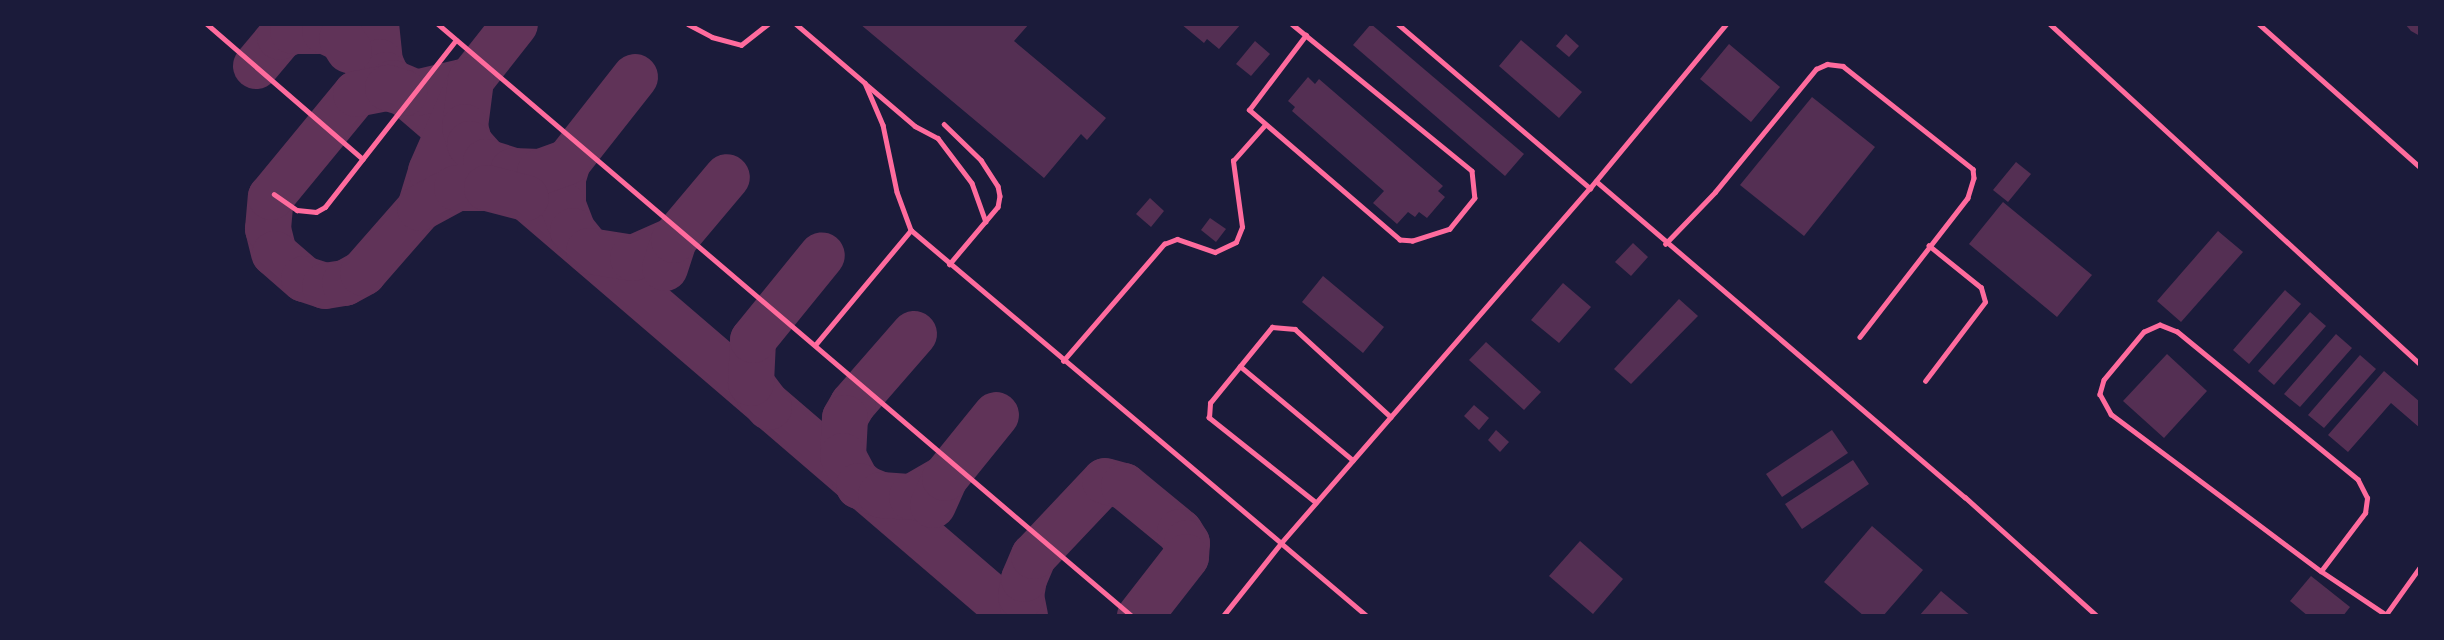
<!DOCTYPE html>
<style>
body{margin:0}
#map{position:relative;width:2444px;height:640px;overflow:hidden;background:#1b1b3a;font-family:Mulish,sans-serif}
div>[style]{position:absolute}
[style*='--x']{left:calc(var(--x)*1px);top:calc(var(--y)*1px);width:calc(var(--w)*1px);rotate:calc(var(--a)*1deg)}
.taxiway>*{height:46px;margin:-23px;padding:0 23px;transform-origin:23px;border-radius:23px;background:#603358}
.building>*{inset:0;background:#542f53}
.service>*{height:4.5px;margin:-2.25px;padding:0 2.25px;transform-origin:2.25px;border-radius:2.25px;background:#ff6b9d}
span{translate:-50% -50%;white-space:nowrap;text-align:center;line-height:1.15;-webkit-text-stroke:4.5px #1b1b3a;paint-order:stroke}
.frame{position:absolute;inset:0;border:26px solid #1b1b3a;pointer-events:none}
</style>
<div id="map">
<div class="taxiway">
<i style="--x:324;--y:24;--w:909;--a:40.63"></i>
<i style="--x:376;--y:24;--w:38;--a:84"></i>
<i style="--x:380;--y:62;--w:14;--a:65"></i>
<i style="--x:386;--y:75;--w:11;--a:49"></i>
<i style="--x:393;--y:83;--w:25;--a:23"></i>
<i style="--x:416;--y:93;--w:57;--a:-13.3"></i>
<i style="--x:471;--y:80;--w:71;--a:-51.8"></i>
<i style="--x:256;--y:66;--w:38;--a:-50"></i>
<i style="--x:280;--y:37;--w:14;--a:-25"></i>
<i style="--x:293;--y:31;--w:32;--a:0"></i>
<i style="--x:325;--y:31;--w:19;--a:25"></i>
<i style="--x:342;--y:39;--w:13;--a:58"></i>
<i style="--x:635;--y:77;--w:108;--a:128.2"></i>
<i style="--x:568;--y:162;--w:17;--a:107"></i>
<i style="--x:563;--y:178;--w:27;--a:90"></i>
<i style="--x:563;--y:205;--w:28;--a:69"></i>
<i style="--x:573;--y:231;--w:26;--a:51"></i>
<i style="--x:589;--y:251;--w:45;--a:9"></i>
<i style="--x:633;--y:258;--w:45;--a:-23.7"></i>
<i style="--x:420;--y:208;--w:39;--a:-73"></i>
<i style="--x:431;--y:171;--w:99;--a:-66.3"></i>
<i style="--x:471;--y:80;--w:47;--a:97.3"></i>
<i style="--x:465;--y:127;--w:18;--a:74"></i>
<i style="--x:470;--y:144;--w:24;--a:48"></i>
<i style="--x:486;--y:162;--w:28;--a:18"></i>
<i style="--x:513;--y:171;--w:27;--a:2"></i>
<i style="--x:540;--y:172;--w:30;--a:-20"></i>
<i style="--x:274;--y:253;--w:25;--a:-104"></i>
<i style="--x:268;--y:229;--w:32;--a:-85"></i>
<i style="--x:271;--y:197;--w:134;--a:-50.5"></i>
<i style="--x:356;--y:94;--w:33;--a:-11"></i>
<i style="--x:388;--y:88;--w:17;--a:17"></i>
<i style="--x:275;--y:254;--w:38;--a:41"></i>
<i style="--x:304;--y:279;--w:22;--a:18"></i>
<i style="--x:325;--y:286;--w:20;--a:-9"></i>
<i style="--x:345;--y:283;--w:21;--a:-29"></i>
<i style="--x:363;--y:273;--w:86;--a:-48.8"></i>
<i style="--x:420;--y:208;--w:42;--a:-28.4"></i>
<i style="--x:457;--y:188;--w:30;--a:0"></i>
<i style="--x:487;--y:188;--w:40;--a:14.4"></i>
<i style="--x:665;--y:268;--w:29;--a:-72"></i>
<i style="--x:674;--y:240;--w:82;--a:-49.9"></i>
<i style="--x:914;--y:334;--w:93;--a:131.1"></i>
<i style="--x:853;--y:404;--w:16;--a:120"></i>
<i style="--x:845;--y:418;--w:38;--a:93"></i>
<i style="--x:843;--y:456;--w:34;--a:62"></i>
<i style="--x:859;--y:486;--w:24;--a:22"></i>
<i style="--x:881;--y:495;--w:31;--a:4"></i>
<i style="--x:912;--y:497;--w:38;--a:-30"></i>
<i style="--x:769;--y:407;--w:30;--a:-127"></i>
<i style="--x:751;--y:383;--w:43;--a:-87.3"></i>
<i style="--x:753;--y:340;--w:109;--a:-50.9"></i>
<i style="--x:933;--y:505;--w:30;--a:-66"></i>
<i style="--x:945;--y:478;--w:81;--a:-51"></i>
<i style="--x:1025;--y:616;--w:20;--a:-101"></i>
<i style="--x:1021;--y:596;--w:17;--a:-80"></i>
<i style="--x:1024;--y:579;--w:25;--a:-67"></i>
<i style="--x:1034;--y:556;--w:103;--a:-46.6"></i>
<i style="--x:1105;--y:481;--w:20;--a:15"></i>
<i style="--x:1124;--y:486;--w:72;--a:39.4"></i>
<i style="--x:1180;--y:532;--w:13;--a:58"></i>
<i style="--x:1187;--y:543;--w:14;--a:94"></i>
<i style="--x:1186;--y:557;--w:75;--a:127.9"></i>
</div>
<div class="building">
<i style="clip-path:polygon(860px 24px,1029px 24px,1014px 41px,1106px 118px,1087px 140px,1081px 134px,1044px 178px)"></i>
<i style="clip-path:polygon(1181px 24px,1241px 24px,1219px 49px,1207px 39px,1204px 43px)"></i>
<i style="clip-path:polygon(1371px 24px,1524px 154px,1505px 176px,1353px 45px)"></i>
<i style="clip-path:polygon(2405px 24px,2420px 24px,2420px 36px,2411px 31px)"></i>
<i style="clip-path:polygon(1566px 34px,1579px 46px,1569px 57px,1556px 46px)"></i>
<i style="clip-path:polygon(1521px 40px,1582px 92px,1559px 118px,1499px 66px)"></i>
<i style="clip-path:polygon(1255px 41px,1270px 54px,1251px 76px,1236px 64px)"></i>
<i style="clip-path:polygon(1729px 44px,1780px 87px,1751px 122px,1700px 79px)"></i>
<i style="clip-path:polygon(1308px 77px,1315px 84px,1319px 79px,1443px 186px,1438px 191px,1445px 197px,1427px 218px,1419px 212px,1415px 217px,1408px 212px,1397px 224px,1373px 203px,1384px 191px,1292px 111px,1295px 107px,1288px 101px)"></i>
<i style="clip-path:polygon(1812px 97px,1875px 147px,1804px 236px,1740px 185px)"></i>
<i style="clip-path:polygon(2016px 162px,2031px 174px,2008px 202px,1993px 190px)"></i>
<i style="clip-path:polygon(1150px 198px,1164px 211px,1151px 227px,1136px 214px)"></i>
<i style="clip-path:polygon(2003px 202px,2092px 275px,2057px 317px,1969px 244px)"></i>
<i style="clip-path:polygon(1210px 218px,1226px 229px,1216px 242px,1201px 230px)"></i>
<i style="clip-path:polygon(2218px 231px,2243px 252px,2181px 322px,2157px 301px)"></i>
<i style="clip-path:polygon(1633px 243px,1648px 257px,1631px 276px,1615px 262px)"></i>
<i style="clip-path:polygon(1323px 276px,1384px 327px,1363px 353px,1302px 302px)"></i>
<i style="clip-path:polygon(1563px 283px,1591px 307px,1559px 343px,1531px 320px)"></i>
<i style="clip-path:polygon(2285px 290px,2301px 304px,2249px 364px,2233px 350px)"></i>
<i style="clip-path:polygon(1679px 299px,1698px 316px,1631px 384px,1614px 369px)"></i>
<i style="clip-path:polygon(2310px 312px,2326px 326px,2274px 385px,2258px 371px)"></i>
<i style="clip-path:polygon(2336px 334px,2352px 348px,2300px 407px,2284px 394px)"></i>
<i style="clip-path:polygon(1486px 342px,1541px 392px,1524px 410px,1469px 360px)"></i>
<i style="clip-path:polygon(2167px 354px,2207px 391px,2164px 438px,2123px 401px)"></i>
<i style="clip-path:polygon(2360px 355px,2376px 369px,2324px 428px,2308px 415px)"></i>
<i style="clip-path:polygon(2384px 371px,2420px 402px,2420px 428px,2391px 403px,2348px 452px,2328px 435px)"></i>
<i style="clip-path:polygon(1474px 405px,1489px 418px,1479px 430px,1464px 416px)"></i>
<i style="clip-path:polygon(1496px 430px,1509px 442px,1500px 452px,1488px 440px)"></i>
<i style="clip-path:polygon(1832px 430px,1848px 453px,1782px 497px,1766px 474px)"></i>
<i style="clip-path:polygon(1853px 460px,1869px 484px,1802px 529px,1785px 504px)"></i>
<i style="clip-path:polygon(1872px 526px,1923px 570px,1883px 616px,1864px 616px,1824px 582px)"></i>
<i style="clip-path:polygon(1580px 541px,1623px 579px,1593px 614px,1549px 576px)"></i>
<i style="clip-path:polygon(2311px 576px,2350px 607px,2343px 616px,2308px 616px,2290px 601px)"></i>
<i style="clip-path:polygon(1941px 591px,1971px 616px,1919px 616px)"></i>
</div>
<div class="service">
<i style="--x:207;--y:24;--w:206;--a:40.9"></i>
<i style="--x:438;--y:24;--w:912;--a:40.47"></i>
<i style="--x:688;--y:24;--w:27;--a:28"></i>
<i style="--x:712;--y:37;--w:30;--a:15"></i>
<i style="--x:741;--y:45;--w:34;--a:-38"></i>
<i style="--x:796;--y:24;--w:91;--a:40.5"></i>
<i style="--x:865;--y:83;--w:46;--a:66.8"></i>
<i style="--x:883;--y:125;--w:68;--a:78.2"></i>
<i style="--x:897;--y:192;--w:40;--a:69.8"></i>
<i style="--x:911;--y:230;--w:485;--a:40.2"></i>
<i style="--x:1281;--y:543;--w:471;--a:-49"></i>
<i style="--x:1292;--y:24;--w:232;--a:39.2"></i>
<i style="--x:1472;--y:171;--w:27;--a:84"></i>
<i style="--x:1475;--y:198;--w:40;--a:129"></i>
<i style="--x:1450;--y:229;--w:39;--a:162"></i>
<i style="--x:1413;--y:241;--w:13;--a:-176"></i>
<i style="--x:1400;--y:240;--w:199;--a:-139.3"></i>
<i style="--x:1249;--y:110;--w:94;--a:-52.8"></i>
<i style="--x:1398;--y:24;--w:253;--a:40.5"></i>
<i style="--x:1590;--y:188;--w:213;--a:-50.3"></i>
<i style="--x:2050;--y:24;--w:502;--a:42.58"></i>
<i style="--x:2259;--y:24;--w:215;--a:41.6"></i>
<i style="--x:867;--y:85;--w:63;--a:40.5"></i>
<i style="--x:915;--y:126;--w:26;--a:28"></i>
<i style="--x:938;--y:138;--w:56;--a:52.9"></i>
<i style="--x:972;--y:183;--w:41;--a:70.3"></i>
<i style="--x:944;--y:124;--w:52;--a:44.2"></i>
<i style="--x:981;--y:160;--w:31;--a:57"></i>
<i style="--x:998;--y:186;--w:10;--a:79"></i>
<i style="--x:1000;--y:196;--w:11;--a:100"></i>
<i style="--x:998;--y:207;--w:75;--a:130.1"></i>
<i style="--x:1596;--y:181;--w:486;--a:40.6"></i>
<i style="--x:1965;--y:497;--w:178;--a:42"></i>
<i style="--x:274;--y:194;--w:28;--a:35"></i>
<i style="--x:297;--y:210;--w:19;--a:6"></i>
<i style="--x:316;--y:212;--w:10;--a:-29"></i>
<i style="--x:325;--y:207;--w:212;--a:-51.9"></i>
<i style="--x:1665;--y:244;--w:72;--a:-46.1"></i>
<i style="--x:1715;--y:192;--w:159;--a:-50.6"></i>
<i style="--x:1816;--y:69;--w:12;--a:-24"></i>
<i style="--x:1827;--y:64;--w:16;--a:7"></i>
<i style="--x:1843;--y:66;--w:166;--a:38.4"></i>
<i style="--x:1973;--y:169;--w:9;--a:84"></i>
<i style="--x:1974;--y:178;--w:21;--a:107"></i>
<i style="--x:1968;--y:198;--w:176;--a:127.8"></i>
<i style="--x:816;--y:344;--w:148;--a:-50.2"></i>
<i style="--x:1063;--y:361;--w:155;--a:-49.2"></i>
<i style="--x:1164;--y:244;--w:14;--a:-21"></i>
<i style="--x:1177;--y:239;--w:40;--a:18.9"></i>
<i style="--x:1215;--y:252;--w:23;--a:-25"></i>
<i style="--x:1236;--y:242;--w:16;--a:-68"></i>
<i style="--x:1242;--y:227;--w:67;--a:-97.8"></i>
<i style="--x:1233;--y:161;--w:48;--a:-48.4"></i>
<i style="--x:1240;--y:366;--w:147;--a:39.8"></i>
<i style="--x:1925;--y:381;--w:99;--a:-52.8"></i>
<i style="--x:1985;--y:302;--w:15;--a:-106"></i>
<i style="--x:1981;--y:288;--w:67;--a:-141.1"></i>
<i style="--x:1316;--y:503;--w:137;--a:-141.5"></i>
<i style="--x:1209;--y:418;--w:15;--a:-86"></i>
<i style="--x:1210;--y:403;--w:98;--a:-50.8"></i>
<i style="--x:1272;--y:327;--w:23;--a:5"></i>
<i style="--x:1295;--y:329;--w:130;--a:42.5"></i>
<i style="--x:2321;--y:571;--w:73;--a:-52.8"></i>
<i style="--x:2365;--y:513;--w:15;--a:-82"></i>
<i style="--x:2367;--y:498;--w:20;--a:-117"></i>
<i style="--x:2358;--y:480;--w:234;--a:-140.7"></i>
<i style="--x:2177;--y:332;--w:18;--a:-158"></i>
<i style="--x:2160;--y:325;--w:17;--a:156"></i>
<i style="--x:2144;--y:332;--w:62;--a:129.8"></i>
<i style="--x:2104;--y:380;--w:15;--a:106"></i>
<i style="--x:2100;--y:394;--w:23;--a:61"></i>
<i style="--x:2111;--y:414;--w:262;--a:36.8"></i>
<i style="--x:2321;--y:571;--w:81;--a:33.9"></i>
<i style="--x:1223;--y:616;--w:93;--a:-51.5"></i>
<i style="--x:1281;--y:543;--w:113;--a:40.3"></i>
<i style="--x:2385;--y:616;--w:60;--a:-54.5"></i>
</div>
<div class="frame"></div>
</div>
